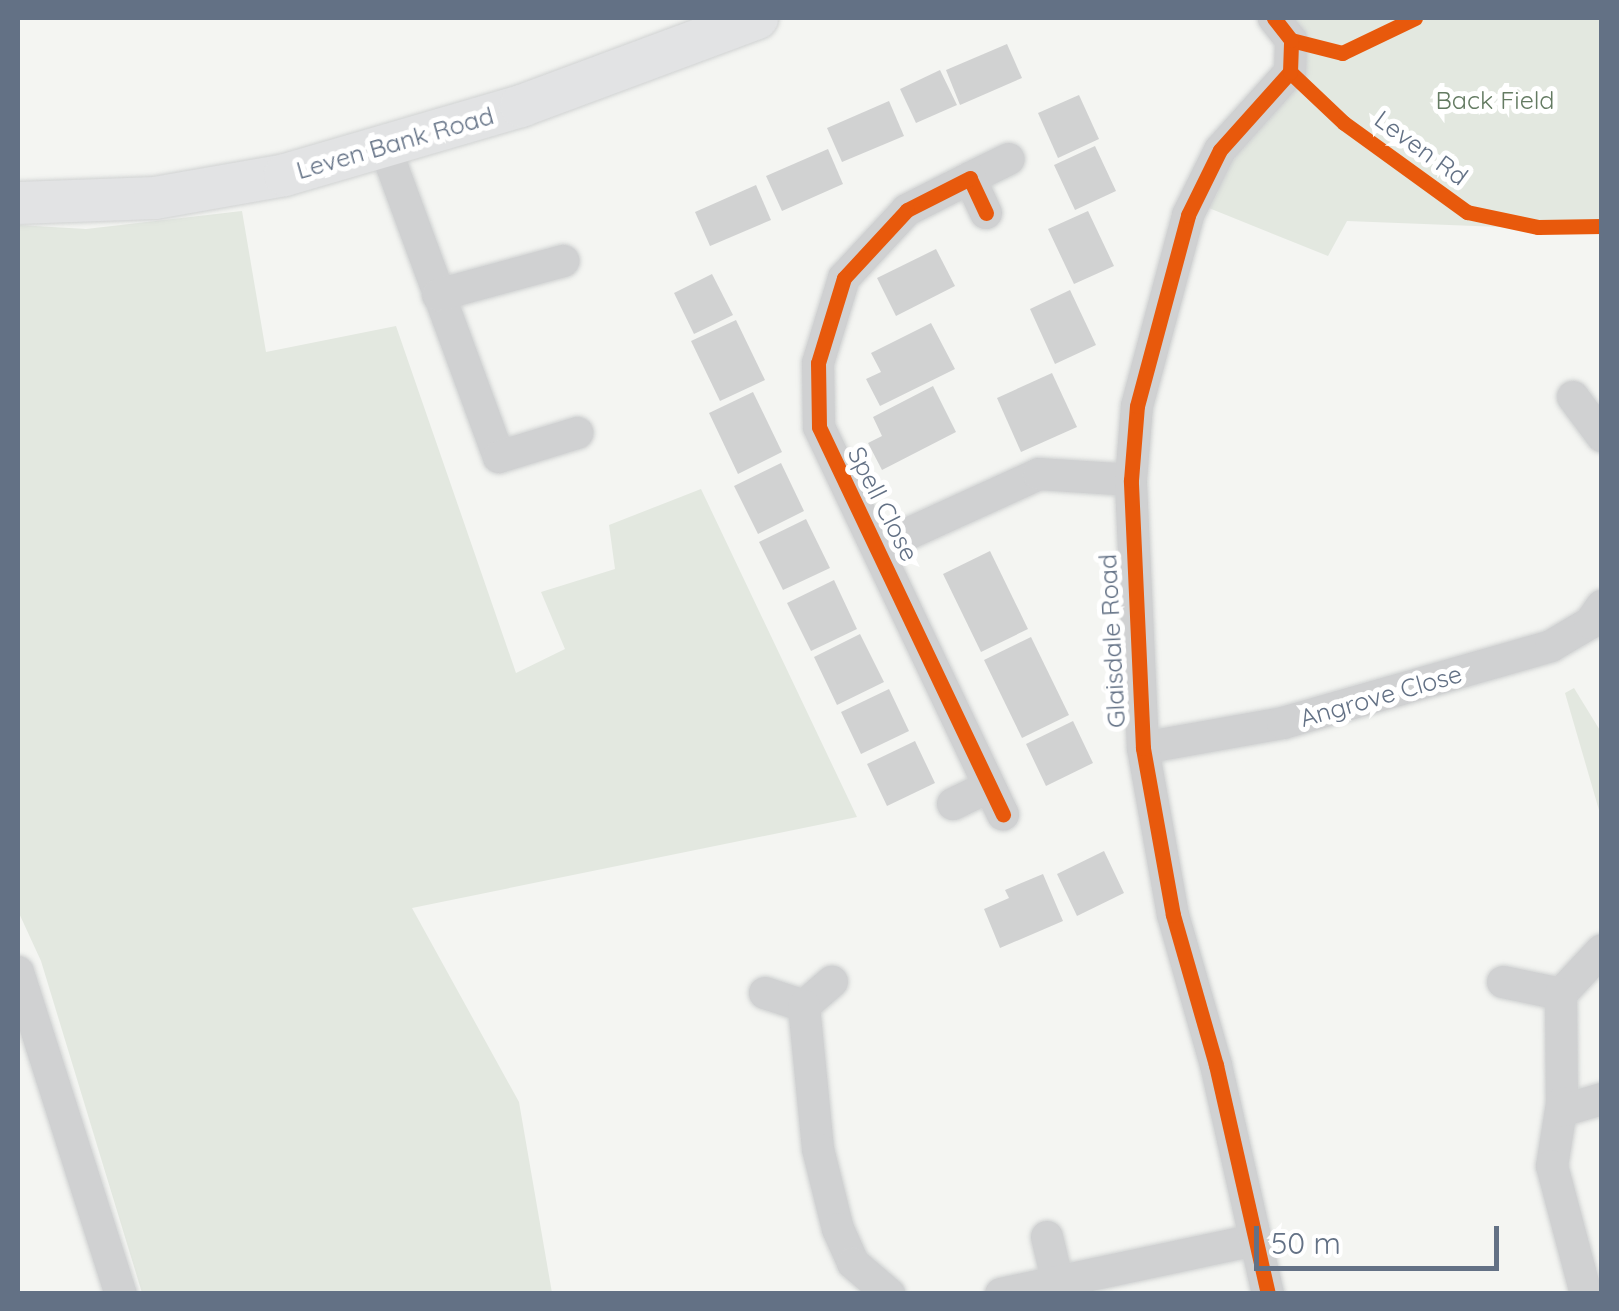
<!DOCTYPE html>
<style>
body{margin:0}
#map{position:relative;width:1619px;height:1311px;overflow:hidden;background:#f4f5f2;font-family:Quicksand,sans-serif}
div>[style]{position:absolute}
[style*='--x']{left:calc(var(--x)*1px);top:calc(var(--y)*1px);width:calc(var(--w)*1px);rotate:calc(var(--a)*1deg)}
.green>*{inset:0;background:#e3e8e0}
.building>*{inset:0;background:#d1d2d2}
.roads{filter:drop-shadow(0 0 2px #d0d2d2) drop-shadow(0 0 2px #d0d2d2)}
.minor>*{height:32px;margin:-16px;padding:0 16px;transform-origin:16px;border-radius:16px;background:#d0d1d2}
.major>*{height:42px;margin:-21px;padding:0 21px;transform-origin:21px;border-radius:21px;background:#e2e3e4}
.cycleway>*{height:15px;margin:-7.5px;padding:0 7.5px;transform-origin:7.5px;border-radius:7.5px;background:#e8590c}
span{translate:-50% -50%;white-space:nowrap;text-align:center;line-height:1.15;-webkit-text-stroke:10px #fff;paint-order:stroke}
.park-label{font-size:25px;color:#647b62}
.street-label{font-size:25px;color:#637185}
.frame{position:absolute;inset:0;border:20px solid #637185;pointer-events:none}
.scale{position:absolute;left:1254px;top:1226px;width:245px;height:45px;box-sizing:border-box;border:5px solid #637185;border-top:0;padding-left:12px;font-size:30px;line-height:35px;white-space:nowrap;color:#637185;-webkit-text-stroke:8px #fff;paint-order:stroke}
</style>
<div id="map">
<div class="green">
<i style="clip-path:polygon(1274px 18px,1601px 18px,1601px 231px,1347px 221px,1328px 256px,1194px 202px,1290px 72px)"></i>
<i style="clip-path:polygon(242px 211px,266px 352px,396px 326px,516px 673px,565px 649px,541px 592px,615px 569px,609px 525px,701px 489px,857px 817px,412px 908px,519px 1102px,552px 1293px,142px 1293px,41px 961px,18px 911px,18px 225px,86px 229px)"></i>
<i style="clip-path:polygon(1574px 688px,1601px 732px,1601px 817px,1565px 693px)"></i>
</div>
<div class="building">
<i style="clip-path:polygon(1007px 44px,1022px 78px,960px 105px,946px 70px)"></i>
<i style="clip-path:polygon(940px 70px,957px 105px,916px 123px,900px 89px)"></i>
<i style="clip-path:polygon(1079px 95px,1099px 139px,1058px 158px,1038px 113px)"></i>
<i style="clip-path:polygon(889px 101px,904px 136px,842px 162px,827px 128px)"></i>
<i style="clip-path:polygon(1095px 146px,1116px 191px,1075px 210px,1054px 165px)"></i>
<i style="clip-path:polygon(828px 149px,843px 184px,782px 211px,766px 176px)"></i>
<i style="clip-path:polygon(756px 185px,771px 220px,710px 246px,695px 212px)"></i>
<i style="clip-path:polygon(1088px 211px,1114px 266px,1074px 284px,1048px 229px)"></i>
<i style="clip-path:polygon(936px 249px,955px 286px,896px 316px,877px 278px)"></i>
<i style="clip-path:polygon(712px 274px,733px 315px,694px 334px,674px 293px)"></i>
<i style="clip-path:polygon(1070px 290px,1096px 345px,1055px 364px,1030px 309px)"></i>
<i style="clip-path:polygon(736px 320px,765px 380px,720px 401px,691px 341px)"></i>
<i style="clip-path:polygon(931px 323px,955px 369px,880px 406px,866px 379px,881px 372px,871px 353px)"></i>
<i style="clip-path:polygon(1052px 373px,1077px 427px,1021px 452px,997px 398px)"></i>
<i style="clip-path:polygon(933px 386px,956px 432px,882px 470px,868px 443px,882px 436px,873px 417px)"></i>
<i style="clip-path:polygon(753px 392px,782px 452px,738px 474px,709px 413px)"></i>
<i style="clip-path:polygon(781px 463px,804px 511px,758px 534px,734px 486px)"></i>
<i style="clip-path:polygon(806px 519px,830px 568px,783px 590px,759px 542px)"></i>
<i style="clip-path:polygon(990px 551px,1028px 629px,981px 652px,943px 574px)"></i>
<i style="clip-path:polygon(834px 580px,857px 629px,811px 651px,787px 603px)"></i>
<i style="clip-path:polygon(860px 634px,884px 682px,837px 705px,814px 657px)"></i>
<i style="clip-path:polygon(1031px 637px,1069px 715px,1022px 738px,984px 660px)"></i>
<i style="clip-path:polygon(889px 689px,909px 731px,861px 754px,841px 712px)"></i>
<i style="clip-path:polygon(1073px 721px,1093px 763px,1046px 786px,1026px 744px)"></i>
<i style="clip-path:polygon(915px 741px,935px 783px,887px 806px,867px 764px)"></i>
<i style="clip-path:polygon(1104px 851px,1124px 893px,1077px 916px,1057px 874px)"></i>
<i style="clip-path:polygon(1043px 874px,1063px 921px,1000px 948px,984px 909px,1009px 898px,1005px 890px)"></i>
</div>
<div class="roads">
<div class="minor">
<i style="--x:386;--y:150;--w:327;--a:69.8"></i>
<i style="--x:499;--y:457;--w:82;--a:-17.1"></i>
<i style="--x:970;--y:178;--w:43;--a:-26"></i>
<i style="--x:986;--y:213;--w:38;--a:-115"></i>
<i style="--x:970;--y:178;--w:71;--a:153.1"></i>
<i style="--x:907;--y:210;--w:93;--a:132.8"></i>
<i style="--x:844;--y:278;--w:89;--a:107"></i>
<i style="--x:818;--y:363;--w:64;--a:89.1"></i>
<i style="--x:819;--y:427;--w:429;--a:64.6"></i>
<i style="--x:438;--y:295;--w:130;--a:-15.2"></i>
<i style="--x:1573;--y:397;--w:49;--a:53.4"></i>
<i style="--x:879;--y:547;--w:176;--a:-24.5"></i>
<i style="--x:1039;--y:474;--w:92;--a:3.7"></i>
<i style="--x:1143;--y:748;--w:142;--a:-10.1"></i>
<i style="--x:1283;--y:723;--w:279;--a:-16"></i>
<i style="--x:1551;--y:646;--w:45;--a:-30.5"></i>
<i style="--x:1590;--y:623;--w:21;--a:-55"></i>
<i style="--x:953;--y:804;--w:37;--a:-26"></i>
<i style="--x:18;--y:972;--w:338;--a:72.3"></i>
<i style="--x:1503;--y:982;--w:59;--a:11.7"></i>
<i style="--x:1561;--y:994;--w:60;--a:-47"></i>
<i style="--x:765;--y:993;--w:41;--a:18.4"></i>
<i style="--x:804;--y:1006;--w:37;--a:-41"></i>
<i style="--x:1561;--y:994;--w:109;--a:89.5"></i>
<i style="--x:1562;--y:1103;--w:64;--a:99"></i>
<i style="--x:1552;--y:1166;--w:132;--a:75.1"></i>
<i style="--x:804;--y:1006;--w:144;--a:84.4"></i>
<i style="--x:818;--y:1149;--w:82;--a:76"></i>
<i style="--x:838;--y:1229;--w:37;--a:66"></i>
<i style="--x:853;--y:1263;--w:48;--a:40.7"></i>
<i style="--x:1561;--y:1111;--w:43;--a:-16.3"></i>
<i style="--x:1047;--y:1237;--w:47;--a:76.6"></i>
<i style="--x:1001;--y:1294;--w:259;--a:-12"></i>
<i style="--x:1268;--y:1294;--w:235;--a:-102.8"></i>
<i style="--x:1216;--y:1065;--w:156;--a:-106"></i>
<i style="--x:1173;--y:915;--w:170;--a:-100.2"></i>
<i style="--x:1143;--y:748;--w:268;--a:-92.6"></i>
<i style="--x:1131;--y:480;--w:74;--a:-85.4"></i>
<i style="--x:1137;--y:406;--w:198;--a:-75"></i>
<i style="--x:1188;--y:215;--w:72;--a:-63.8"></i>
<i style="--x:1220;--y:150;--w:105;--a:-48.1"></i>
<i style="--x:1290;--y:72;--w:32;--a:-88"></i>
<i style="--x:1291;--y:40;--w:28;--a:-128"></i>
</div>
<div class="major">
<i style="--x:18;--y:203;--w:137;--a:-2.1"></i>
<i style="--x:155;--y:198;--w:132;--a:-10"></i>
<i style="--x:285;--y:175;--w:246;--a:-16.3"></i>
<i style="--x:521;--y:106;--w:252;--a:-20.4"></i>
</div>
</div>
<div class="cycleway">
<i style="--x:1291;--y:40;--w:53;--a:14.3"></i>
<i style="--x:1342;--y:53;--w:81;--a:-25.6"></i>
<i style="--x:1290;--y:72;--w:74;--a:43.4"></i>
<i style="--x:1344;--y:123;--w:152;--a:35.9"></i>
<i style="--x:1467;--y:212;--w:73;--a:11.9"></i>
<i style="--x:1538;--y:227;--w:64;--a:-0.9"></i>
<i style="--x:986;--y:213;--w:38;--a:-115"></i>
<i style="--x:970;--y:178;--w:71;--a:153.1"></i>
<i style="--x:907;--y:210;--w:93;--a:132.8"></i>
<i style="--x:844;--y:278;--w:89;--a:107"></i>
<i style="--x:818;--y:363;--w:64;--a:89.1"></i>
<i style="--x:819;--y:427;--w:429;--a:64.6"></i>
<i style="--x:1268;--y:1294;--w:235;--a:-102.8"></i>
<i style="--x:1216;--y:1065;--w:156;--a:-106"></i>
<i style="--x:1173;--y:915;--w:170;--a:-100.2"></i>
<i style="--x:1143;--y:748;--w:268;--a:-92.6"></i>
<i style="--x:1131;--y:480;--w:74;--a:-85.4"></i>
<i style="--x:1137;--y:406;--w:198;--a:-75"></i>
<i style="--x:1188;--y:215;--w:72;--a:-63.8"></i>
<i style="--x:1220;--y:150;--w:105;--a:-48.1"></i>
<i style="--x:1290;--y:72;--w:32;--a:-88"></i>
<i style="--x:1291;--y:40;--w:28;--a:-128"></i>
</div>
<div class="park-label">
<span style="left:1495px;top:100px">Back Field</span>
</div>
<div class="street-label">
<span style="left:395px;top:143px;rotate:-16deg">Leven Bank Road</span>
<span style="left:1421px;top:148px;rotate:36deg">Leven Rd</span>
<span style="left:883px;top:504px;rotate:63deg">Spell Close</span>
<span style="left:1112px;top:641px;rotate:-93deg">Glaisdale Road</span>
<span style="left:1381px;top:696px;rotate:-16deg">Angrove Close</span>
</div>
<div class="frame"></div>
<div class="scale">50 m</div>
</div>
